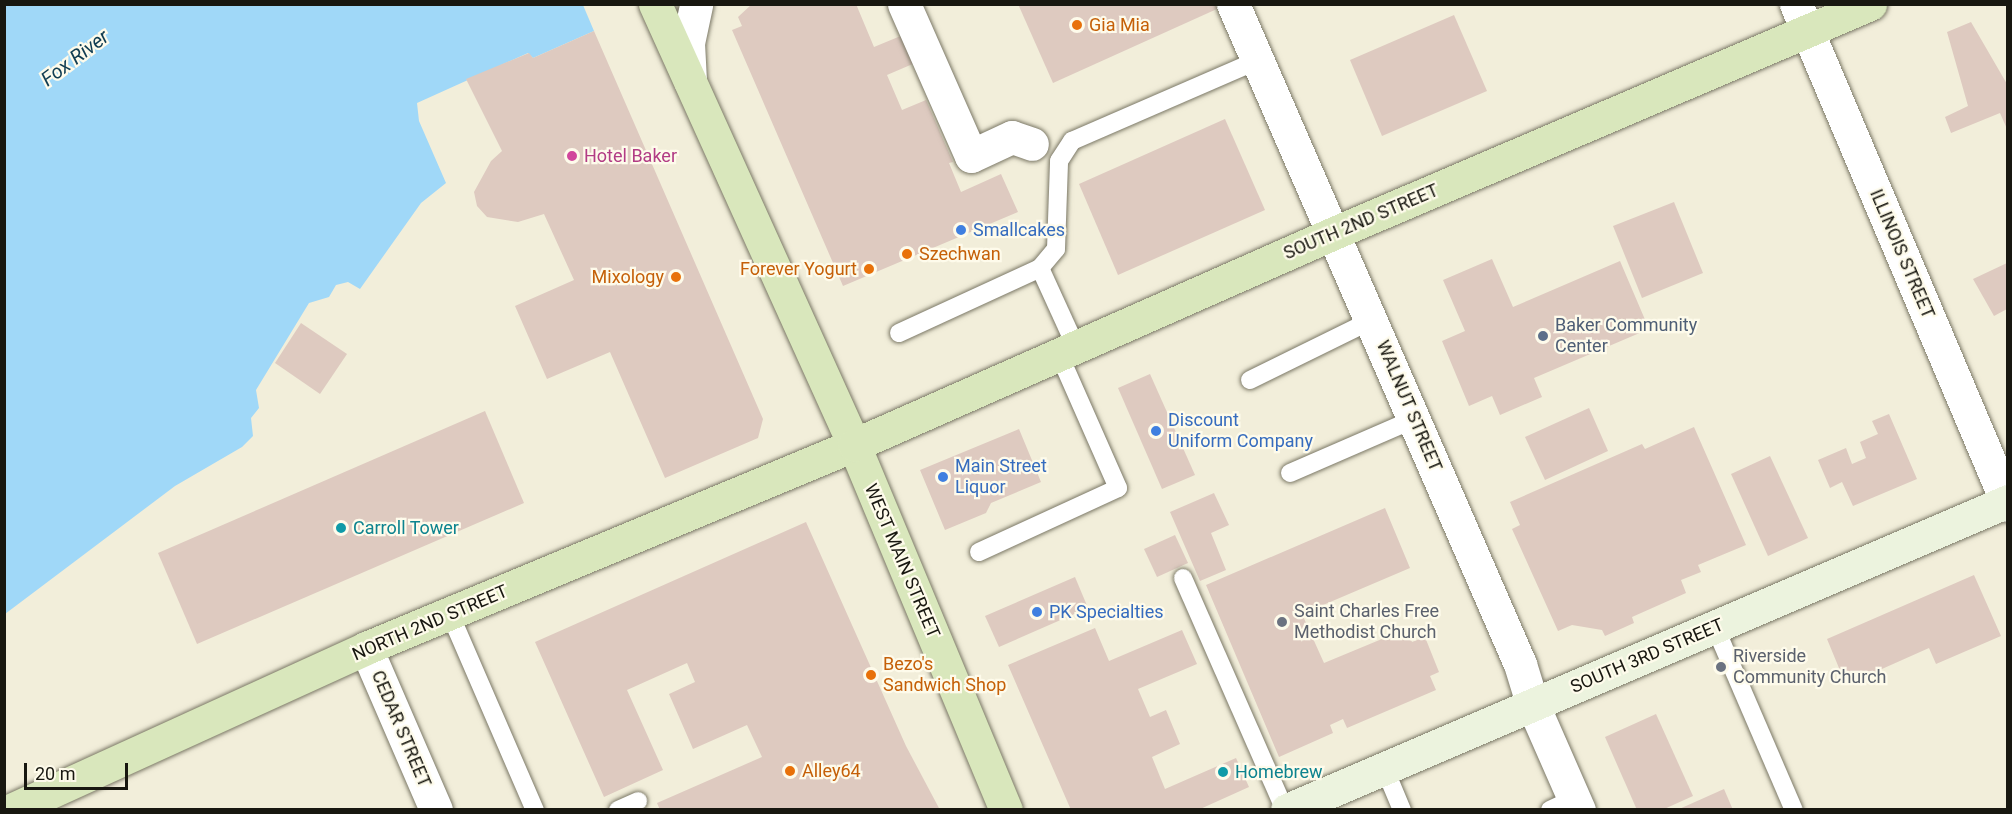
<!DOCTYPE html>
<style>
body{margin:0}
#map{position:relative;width:2012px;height:814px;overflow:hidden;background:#f2eeda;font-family:Roboto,sans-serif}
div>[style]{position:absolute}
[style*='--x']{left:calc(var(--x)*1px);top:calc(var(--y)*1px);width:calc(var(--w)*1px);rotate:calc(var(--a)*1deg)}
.water>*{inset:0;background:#a0d8f8}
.building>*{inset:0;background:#decac0}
.roads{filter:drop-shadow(0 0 2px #7b7866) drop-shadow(0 0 2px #7b7866)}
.lane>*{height:18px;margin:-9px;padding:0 9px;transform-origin:9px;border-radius:9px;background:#fff}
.street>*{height:33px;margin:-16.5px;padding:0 16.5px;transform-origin:16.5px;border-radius:16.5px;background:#fff}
.secondary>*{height:33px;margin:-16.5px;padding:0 16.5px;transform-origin:16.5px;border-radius:16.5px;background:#ecf3de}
.primary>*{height:33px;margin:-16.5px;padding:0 16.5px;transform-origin:16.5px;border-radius:16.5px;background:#d9e7bc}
.dots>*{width:16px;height:16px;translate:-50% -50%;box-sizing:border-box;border:3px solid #fefbeb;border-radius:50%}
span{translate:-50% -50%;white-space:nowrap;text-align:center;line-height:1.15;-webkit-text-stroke:4.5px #fefbeb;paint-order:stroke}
.food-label{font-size:18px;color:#c56008}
.left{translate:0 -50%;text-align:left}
.right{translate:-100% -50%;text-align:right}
.hotel-label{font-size:18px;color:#b23c85}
.street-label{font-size:18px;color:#181710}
.shop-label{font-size:18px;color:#366cbe}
.service-label{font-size:18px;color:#4e5e75}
.culture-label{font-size:18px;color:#0d838f}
.worship-label{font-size:18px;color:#5b616d}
.water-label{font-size:20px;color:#103d52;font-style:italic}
.frame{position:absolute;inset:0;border:6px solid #181710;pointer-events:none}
.scale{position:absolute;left:24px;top:763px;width:104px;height:27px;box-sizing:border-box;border:3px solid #181710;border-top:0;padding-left:8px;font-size:18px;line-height:21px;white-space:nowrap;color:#181710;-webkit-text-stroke:4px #fefbeb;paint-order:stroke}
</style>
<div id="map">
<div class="water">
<i style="clip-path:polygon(5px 5px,583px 5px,594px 31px,533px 58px,528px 53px,417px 103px,419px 121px,446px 183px,421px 203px,360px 289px,348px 282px,336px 285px,329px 297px,309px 303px,256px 390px,259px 408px,251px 418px,253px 436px,242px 447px,175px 486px,5px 614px)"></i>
</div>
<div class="building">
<i style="clip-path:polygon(752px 4px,856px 4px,874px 47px,903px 35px,915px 63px,887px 75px,902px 110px,926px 100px,953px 162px,949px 163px,961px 192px,1001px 174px,1018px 212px,843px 286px,732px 30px,742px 26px,738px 17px)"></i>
<i style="clip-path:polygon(1018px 4px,1228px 4px,1053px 83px)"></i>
<i style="clip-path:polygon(1454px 15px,1487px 91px,1382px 136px,1350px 60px)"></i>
<i style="clip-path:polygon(1971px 22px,2007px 84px,2007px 129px,2000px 113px,1951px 133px,1945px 117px,1968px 106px,1947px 32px)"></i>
<i style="clip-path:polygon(594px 31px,763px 419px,758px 438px,665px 478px,610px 352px,547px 379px,515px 306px,574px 280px,544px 214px,518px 222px,487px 217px,477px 206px,474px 192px,491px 161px,502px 151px,466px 79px,529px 53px,533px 58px)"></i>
<i style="clip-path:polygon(1225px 119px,1265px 210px,1118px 275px,1079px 184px)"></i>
<i style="clip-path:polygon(1674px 202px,1703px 273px,1642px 298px,1613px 226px)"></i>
<i style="clip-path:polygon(1492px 259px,1513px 307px,1620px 261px,1649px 329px,1534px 378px,1542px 397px,1500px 415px,1492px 396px,1469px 406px,1442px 341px,1465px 331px,1443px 280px)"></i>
<i style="clip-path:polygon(2007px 263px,2007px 309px,1994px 316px,1973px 279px)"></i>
<i style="clip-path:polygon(301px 323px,347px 354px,320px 394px,275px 363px)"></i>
<i style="clip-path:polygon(1150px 374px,1195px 475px,1162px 489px,1118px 388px)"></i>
<i style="clip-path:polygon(1589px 408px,1608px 451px,1545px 480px,1525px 437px)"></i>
<i style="clip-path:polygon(485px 411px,524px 503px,197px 644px,158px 553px)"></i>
<i style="clip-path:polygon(1889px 414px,1917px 479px,1853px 506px,1842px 482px,1830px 488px,1818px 460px,1846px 448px,1852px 464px,1866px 458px,1860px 442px,1878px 434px,1872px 421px)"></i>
<i style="clip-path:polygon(1694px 427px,1746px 545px,1698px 565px,1701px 572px,1681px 580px,1686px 593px,1632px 617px,1634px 623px,1605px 636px,1602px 630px,1572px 625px,1558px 631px,1512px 529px,1520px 525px,1510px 502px,1642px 444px,1645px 449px)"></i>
<i style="clip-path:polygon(1019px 429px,1041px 482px,991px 503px,986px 513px,945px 530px,920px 470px)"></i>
<i style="clip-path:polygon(1770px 456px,1808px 538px,1768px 556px,1731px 474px)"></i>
<i style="clip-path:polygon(1214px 493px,1229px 525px,1211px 533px,1226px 570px,1200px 581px,1170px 512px)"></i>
<i style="clip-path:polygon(1385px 508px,1410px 568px,1302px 614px,1324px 663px,1406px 629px,1412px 642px,1425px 637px,1439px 672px,1430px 676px,1436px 690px,1347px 728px,1343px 719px,1330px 725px,1333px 733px,1279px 757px,1206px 585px)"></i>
<i style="clip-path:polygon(806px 522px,906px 746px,940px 810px,660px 810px,657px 803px,762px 757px,747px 725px,693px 749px,669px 694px,695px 682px,687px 663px,627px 690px,663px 770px,604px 797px,535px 642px)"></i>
<i style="clip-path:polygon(1175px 535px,1188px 563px,1157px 577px,1144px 549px)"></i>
<i style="clip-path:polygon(1974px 575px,2001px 636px,1936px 664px,1929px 648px,1846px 685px,1827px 639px)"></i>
<i style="clip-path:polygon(1075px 577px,1088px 608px,999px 647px,985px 616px)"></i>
<i style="clip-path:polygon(1095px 628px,1109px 661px,1182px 630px,1197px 664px,1138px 689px,1150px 717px,1166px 710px,1180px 744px,1152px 757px,1165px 789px,1236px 758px,1249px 787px,1198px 810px,1071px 810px,1008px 665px)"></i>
<i style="clip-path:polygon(1656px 714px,1693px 796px,1662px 810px,1637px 810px,1605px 737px)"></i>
<i style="clip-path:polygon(1724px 789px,1733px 810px,1677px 810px)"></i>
</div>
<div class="roads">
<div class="lane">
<i style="--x:1040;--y:268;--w:87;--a:65.5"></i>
<i style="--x:899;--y:333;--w:155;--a:-24.7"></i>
<i style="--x:1040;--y:268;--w:25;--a:-50"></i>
<i style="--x:1056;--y:249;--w:88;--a:-88"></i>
<i style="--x:1059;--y:161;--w:24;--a:-57"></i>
<i style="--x:1072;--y:141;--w:203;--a:-23.5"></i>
<i style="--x:1250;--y:380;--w:136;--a:-26.2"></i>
<i style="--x:1290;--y:473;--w:135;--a:-23.5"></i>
<i style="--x:979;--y:552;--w:153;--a:-24.7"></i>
<i style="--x:1118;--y:488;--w:146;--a:-113.8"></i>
<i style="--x:1183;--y:578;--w:253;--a:66.3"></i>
<i style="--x:450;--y:614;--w:214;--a:66.6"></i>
<i style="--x:1715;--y:627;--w:199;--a:66.7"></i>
<i style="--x:1384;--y:767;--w:47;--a:67.3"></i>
<i style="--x:618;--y:810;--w:22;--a:-24"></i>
<i style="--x:1550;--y:810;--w:26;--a:-25"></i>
</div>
<div class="street">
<i style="--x:904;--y:4;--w:166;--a:66.2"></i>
<i style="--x:971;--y:156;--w:45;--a:-24.9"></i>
<i style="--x:1012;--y:137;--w:21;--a:19"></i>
<i style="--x:1233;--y:4;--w:720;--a:66.5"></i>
<i style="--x:1520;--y:664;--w:41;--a:72.9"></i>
<i style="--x:1532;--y:703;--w:117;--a:66.3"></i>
<i style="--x:1796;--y:4;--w:544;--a:67.06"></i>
<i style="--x:690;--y:81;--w:38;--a:-93"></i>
<i style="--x:688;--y:43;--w:40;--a:-78"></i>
<i style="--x:366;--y:648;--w:176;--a:66.6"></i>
</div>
<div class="secondary">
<i style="--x:1287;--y:810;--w:784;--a:-23.2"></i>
</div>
<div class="primary">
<i style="--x:655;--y:4;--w:484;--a:65.7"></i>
<i style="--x:854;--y:445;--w:395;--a:67.4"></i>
<i style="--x:11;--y:810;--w:390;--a:-24.5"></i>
<i style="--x:366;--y:648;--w:529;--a:-22.59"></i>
<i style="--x:854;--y:445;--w:525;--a:-23.83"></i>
<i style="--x:1334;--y:233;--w:583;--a:-23.13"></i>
</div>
</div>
<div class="dots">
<i style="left:1077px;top:25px;background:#e8710a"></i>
<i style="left:572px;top:156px;background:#d1479c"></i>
<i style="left:961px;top:230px;background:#3f7fe0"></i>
<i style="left:907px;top:254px;background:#e8710a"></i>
<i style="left:869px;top:269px;background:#e8710a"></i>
<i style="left:676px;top:277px;background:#e8710a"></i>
<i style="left:1543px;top:336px;background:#5c6f8a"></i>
<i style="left:1156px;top:431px;background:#3f7fe0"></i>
<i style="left:943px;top:477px;background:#3f7fe0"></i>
<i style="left:341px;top:528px;background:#0f9aa8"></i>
<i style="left:1037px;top:612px;background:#3f7fe0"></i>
<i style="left:1282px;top:622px;background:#6b7280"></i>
<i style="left:1721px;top:667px;background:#6b7280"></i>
<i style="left:871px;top:675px;background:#e8710a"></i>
<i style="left:790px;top:771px;background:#e8710a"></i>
<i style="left:1223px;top:772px;background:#0f9aa8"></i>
</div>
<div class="food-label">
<span class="left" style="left:1089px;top:25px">Gia Mia</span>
<span class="left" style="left:919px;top:254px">Szechwan</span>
<span class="right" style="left:857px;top:269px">Forever Yogurt</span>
<span class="right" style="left:664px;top:277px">Mixology</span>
<span class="left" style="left:883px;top:675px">Bezo's<br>Sandwich Shop</span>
<span class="left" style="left:802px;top:771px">Alley64</span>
</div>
<div class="hotel-label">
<span class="left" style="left:584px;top:156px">Hotel Baker</span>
</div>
<div class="street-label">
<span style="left:1361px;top:222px;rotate:-23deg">SOUTH 2ND STREET</span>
<span style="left:1902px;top:254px;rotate:67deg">ILLINOIS STREET</span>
<span style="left:1409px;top:406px;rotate:67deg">WALNUT STREET</span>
<span style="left:902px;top:561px;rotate:67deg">WEST MAIN STREET</span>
<span style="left:430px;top:623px;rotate:-23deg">NORTH 2ND STREET</span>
<span style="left:1647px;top:656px;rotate:-23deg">SOUTH 3RD STREET</span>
<span style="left:401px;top:729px;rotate:67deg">CEDAR STREET</span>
</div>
<div class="shop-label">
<span class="left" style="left:973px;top:230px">Smallcakes</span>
<span class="left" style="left:1168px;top:431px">Discount<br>Uniform Company</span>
<span class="left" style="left:955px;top:477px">Main Street<br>Liquor</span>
<span class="left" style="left:1049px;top:612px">PK Specialties</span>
</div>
<div class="service-label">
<span class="left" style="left:1555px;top:336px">Baker Community<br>Center</span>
</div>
<div class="culture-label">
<span class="left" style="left:353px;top:528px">Carroll Tower</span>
<span class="left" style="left:1235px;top:772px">Homebrew</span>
</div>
<div class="worship-label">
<span class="left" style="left:1294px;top:622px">Saint Charles Free<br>Methodist Church</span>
<span class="left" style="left:1733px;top:667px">Riverside<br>Community Church</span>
</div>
<div class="water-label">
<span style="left:75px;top:58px;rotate:-37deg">Fox River</span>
</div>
<div class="frame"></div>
<div class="scale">20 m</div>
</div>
